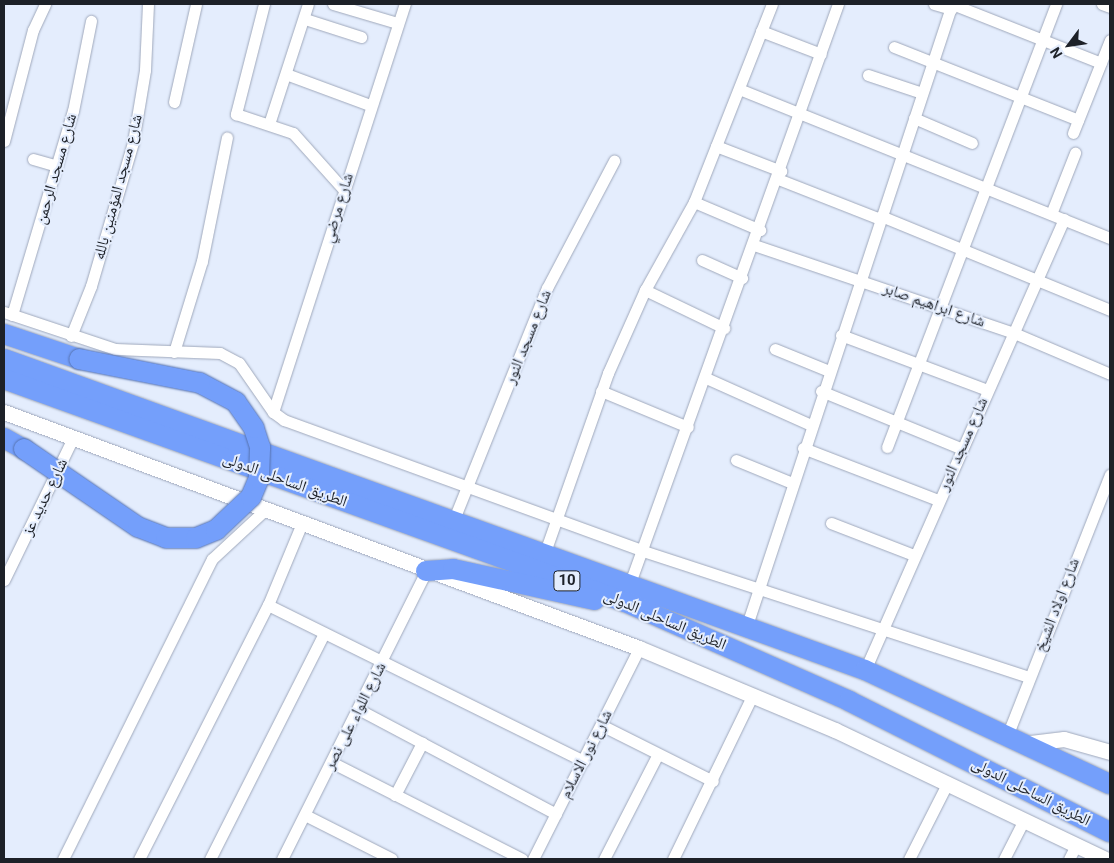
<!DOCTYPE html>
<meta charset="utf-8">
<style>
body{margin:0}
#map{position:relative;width:1114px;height:863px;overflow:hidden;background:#e4edfd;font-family:Roboto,"Noto Naskh Arabic",sans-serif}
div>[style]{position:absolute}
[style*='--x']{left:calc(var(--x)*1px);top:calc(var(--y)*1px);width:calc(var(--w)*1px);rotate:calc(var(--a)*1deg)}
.roads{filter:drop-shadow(0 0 1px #9fa8bb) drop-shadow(0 0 1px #9fa8bb)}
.street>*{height:11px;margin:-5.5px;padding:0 5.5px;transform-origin:5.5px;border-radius:5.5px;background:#fff}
.secondary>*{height:15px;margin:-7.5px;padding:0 7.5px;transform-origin:7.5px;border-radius:7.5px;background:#fff}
.highway>*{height:20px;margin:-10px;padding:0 10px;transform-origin:10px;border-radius:10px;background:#749ffb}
.bridges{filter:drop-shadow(0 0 1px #5673b1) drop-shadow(0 0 1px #5673b1)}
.highway-bridge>*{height:20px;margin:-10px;padding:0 10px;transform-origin:10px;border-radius:10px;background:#749ffb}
span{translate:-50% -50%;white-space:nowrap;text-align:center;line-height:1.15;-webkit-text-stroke:4px #e4edfd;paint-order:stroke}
.shield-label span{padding:1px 4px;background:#e4edfd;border:1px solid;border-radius:4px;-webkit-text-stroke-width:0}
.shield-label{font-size:15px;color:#1d2128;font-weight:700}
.street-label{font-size:16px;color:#1d2128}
.frame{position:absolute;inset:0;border:5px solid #1d2128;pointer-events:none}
.north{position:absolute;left:1044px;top:20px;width:50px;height:50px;-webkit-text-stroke:4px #e4edfd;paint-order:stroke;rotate:239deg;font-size:14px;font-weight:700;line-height:20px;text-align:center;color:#1d2128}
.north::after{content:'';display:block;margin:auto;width:18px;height:22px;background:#1d2128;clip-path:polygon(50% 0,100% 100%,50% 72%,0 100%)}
</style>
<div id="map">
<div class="roads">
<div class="street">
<i style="--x:264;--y:4;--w:114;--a:104.3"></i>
<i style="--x:236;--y:114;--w:60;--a:18.4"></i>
<i style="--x:293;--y:133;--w:76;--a:48.2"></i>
<i style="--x:333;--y:4;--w:67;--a:16.5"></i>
<i style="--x:934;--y:4;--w:18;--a:16"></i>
<i style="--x:952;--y:4;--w:160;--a:21.6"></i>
<i style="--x:1102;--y:4;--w:9;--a:21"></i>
<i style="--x:305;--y:19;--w:59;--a:17.8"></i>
<i style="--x:761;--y:31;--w:64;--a:21"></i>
<i style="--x:894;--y:47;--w:198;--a:21.6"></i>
<i style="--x:286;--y:74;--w:90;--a:20.3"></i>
<i style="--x:868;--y:75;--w:57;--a:18.4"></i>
<i style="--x:739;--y:89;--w:400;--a:21.9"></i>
<i style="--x:174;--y:102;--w:100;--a:-77.3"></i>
<i style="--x:914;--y:118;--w:63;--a:23.3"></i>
<i style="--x:269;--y:124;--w:126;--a:-72"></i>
<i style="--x:1073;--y:133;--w:100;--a:-68.3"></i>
<i style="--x:4;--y:141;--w:115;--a:-75.4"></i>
<i style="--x:33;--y:30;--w:29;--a:-65"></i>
<i style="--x:716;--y:146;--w:70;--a:21"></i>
<i style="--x:33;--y:159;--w:25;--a:16"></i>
<i style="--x:778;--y:179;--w:110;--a:21.4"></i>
<i style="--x:694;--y:202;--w:72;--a:23"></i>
<i style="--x:1051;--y:214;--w:66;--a:-68.5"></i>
<i style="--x:881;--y:216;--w:248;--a:22.3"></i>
<i style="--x:754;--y:245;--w:274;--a:18.7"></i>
<i style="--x:1014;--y:333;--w:104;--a:23.1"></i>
<i style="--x:702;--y:260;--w:44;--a:24.2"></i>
<i style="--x:645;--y:290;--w:88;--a:25.7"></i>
<i style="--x:4;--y:312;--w:117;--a:18.4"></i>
<i style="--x:115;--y:349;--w:105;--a:2.2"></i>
<i style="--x:220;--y:353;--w:21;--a:28"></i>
<i style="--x:239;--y:363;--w:60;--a:55.2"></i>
<i style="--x:273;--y:412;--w:14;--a:36"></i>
<i style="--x:284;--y:420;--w:382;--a:20"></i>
<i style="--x:643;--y:551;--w:406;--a:18.1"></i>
<i style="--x:12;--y:315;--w:213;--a:-73.4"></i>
<i style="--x:73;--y:111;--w:92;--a:-78.7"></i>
<i style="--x:841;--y:335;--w:156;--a:20.6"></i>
<i style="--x:71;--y:336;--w:54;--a:-68.2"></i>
<i style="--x:91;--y:286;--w:150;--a:-73.7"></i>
<i style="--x:133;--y:142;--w:73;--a:-80.5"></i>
<i style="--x:145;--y:70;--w:66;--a:-87.4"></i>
<i style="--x:775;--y:349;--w:58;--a:22.2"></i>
<i style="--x:174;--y:352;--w:95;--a:-72.9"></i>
<i style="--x:202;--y:261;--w:126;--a:-78.6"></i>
<i style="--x:706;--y:378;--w:115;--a:24.1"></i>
<i style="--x:601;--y:391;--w:94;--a:22.5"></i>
<i style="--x:821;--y:391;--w:150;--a:22.3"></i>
<i style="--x:273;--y:412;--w:429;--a:-72.1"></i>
<i style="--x:887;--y:447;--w:474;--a:-69.1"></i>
<i style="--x:803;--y:448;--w:145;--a:21.1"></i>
<i style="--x:736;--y:460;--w:61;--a:22.3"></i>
<i style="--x:454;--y:519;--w:249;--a:-68.1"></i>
<i style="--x:547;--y:288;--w:144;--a:-62.2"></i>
<i style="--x:831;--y:523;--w:89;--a:21.1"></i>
<i style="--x:545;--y:552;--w:190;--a:-70.6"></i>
<i style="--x:608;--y:373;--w:91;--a:-66"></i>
<i style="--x:645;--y:290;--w:101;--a:-60.9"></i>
<i style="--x:694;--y:202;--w:213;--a:-68.5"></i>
<i style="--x:4;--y:580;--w:156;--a:-64.1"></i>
<i style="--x:630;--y:583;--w:615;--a:-70.24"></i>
<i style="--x:268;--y:605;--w:352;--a:26.3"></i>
<i style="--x:747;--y:625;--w:654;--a:-71.73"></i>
<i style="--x:865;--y:670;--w:493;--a:-66.2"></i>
<i style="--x:358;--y:709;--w:224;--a:27.9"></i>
<i style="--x:601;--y:725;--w:125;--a:26.6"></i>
<i style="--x:1007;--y:736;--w:281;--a:-68.5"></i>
<i style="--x:331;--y:762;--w:214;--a:26.9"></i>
<i style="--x:395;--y:795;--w:59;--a:-62.6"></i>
<i style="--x:305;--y:815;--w:97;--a:26.8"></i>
<i style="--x:63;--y:859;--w:335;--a:-63.6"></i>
<i style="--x:212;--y:559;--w:72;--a:-42.8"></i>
<i style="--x:139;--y:859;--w:285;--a:-63.1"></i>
<i style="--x:268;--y:605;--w:89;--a:-67.5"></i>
<i style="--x:210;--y:859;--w:253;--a:-63.2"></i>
<i style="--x:282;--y:859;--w:322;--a:-63.4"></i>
<i style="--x:533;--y:859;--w:236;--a:-63.3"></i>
<i style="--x:604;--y:859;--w:118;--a:-62.8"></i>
<i style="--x:673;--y:859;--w:183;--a:-64.1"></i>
<i style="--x:909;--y:859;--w:86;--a:-63.1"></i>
<i style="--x:1004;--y:859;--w:44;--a:-62.9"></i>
<i style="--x:1069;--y:859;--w:16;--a:-63"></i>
</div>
<div class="secondary">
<i style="--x:4;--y:412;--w:677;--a:20.39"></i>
<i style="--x:639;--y:648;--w:212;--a:22.7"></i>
<i style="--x:835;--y:730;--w:300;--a:25.5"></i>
<i style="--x:1022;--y:744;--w:42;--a:-6.8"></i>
<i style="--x:1064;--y:739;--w:48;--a:15.8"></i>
</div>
<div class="highway">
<i style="--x:4;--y:334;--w:79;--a:18.4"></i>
<i style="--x:4;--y:359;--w:915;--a:19.86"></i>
<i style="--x:865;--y:670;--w:270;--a:25"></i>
<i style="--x:4;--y:379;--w:660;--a:19.75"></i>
<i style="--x:625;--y:602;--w:245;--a:23.8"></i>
<i style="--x:849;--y:701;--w:292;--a:26.7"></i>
<i style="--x:4;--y:438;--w:23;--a:29"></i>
<i style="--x:426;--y:571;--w:27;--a:-4"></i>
<i style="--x:453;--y:569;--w:145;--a:12.3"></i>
</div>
</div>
<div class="bridges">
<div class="highway-bridge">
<i style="--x:24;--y:449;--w:138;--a:34.4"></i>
<i style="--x:138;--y:527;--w:30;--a:21"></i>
<i style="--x:166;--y:538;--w:30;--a:0"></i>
<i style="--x:196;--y:538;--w:22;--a:-22"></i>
<i style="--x:216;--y:530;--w:48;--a:-43.3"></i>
<i style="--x:251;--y:497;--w:21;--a:-67"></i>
<i style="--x:259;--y:478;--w:31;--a:-88"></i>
<i style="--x:260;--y:447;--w:20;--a:-108"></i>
<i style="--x:254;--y:428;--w:32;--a:-125"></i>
<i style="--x:236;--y:402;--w:41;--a:-152.2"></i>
<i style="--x:200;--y:383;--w:123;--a:-168.8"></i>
</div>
</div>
<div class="shield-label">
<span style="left:567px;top:581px">10</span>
</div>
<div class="street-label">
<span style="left:56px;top:169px;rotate:-74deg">شارع مسجد الرحمن</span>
<span style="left:118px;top:187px;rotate:-75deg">شارع مسجد المؤمنين بالله</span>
<span style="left:338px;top:208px;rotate:-73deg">شارع مرضي</span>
<span style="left:934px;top:305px;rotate:19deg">شارع ابراهيم صابر</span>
<span style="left:528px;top:337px;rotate:-68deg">شارع مسجد النور</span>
<span style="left:963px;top:444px;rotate:-66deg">شارع مسجد النور</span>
<span style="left:285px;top:480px;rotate:20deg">الطريق الساحلى الدولى</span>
<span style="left:45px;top:497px;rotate:-64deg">شارع حديد عز</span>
<span style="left:1057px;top:605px;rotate:-69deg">شارع اولاد الشيخ</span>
<span style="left:665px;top:620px;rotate:23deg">الطريق الساحلى الدولى</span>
<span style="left:355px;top:716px;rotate:-63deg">شارع اللواء على نصر</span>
<span style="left:586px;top:754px;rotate:-63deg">شارع نور الاسلام</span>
<span style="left:1031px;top:792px;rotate:27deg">الطريق الساحلى الدولى</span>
</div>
<div class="frame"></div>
<div class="north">N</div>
</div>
